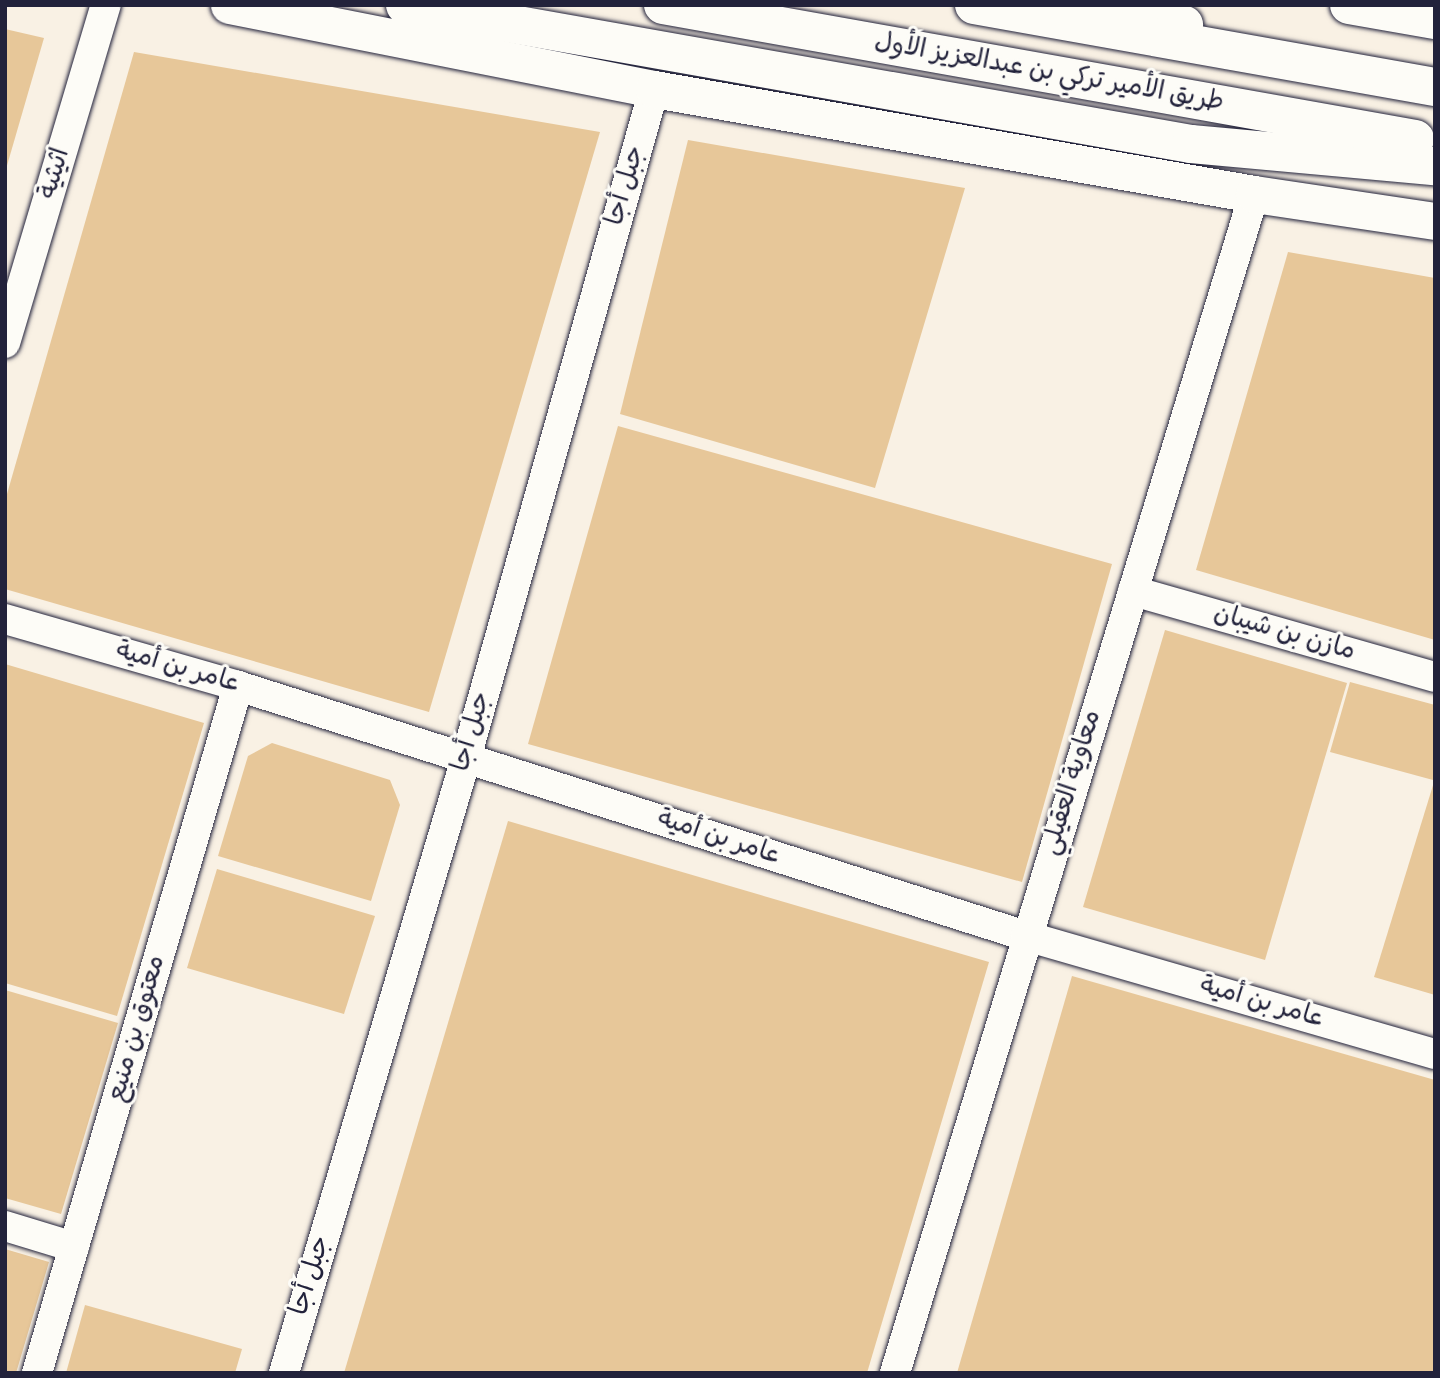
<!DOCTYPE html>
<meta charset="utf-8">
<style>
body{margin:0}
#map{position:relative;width:1440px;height:1378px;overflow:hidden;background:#f9f1e4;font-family:Dekko,"Playpen Sans Arabic",sans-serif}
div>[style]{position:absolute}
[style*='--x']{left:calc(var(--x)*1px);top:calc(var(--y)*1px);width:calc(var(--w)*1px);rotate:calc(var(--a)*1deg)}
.building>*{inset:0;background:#e7c799}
.roads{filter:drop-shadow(0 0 2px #22223b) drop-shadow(0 0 2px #22223b)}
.minor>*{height:30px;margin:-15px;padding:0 15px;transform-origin:15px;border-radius:15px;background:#fdfcf7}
.tertiary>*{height:37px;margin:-18.5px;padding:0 18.5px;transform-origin:18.5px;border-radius:18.5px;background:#fdfcf7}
.primary>*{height:38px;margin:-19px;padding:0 19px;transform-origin:19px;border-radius:19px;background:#fdfcf7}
span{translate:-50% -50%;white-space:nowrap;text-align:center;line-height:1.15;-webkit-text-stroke:6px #fdfcf7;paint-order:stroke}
.street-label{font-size:26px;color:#22223b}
.frame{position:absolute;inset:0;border:7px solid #22223b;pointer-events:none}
</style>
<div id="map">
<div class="building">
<i style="clip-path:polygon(5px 29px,44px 38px,6px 169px,5px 169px)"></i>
<i style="clip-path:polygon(134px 52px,600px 132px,429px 712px,5px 589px,5px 501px)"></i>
<i style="clip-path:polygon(688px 140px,965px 188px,875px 488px,620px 414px)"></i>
<i style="clip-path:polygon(1288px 252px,1435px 278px,1435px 640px,1196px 570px)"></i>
<i style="clip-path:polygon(618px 426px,1112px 564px,1022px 882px,528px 744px)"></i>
<i style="clip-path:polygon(1165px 630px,1347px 683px,1265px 960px,1083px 907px)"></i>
<i style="clip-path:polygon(5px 664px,204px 723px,117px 1016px,5px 983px)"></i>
<i style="clip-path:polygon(1350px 682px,1435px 705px,1433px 780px,1330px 752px)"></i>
<i style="clip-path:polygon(272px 743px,390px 780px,400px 805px,371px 901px,218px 856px,248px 756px)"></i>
<i style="clip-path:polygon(1434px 782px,1435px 782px,1435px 995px,1374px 977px)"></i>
<i style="clip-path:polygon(508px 821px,989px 962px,867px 1373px,344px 1373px)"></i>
<i style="clip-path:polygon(217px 869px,375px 916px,344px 1014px,187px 968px)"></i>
<i style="clip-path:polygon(1072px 976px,1435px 1080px,1435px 1373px,957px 1373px)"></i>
<i style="clip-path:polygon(5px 990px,118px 1023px,61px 1214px,5px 1198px)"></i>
<i style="clip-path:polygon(5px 1249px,49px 1262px,16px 1373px,5px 1373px)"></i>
<i style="clip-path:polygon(85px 1305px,242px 1349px,235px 1373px,66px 1373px)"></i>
</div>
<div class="roads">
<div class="minor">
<i style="--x:5;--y:343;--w:353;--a:-73.4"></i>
<i style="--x:1133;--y:591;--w:314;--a:15.9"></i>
<i style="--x:5;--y:619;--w:242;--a:16"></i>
<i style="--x:238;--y:686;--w:827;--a:17.6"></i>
<i style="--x:1026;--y:936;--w:426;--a:16.1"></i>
<i style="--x:5;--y:1226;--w:72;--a:16.9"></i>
<i style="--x:37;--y:1373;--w:716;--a:-73.69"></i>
<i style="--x:284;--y:1373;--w:641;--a:-73.51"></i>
<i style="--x:466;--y:758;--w:695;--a:-74.3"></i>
<i style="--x:895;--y:1373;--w:1232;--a:-73.06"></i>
</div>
<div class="tertiary">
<i style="--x:229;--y:5;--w:433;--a:11.2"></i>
<i style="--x:654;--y:89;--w:609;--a:9.93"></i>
<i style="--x:1254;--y:194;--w:183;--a:8.5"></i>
<i style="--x:1090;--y:5;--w:96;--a:11.4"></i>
</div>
<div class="primary">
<i style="--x:405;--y:5;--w:798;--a:10.03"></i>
<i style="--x:1191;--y:144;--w:245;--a:5.2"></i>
<i style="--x:663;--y:5;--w:764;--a:10.1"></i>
<i style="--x:974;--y:5;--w:468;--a:10.1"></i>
<i style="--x:1349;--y:5;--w:87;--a:9.9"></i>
</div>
</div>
<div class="street-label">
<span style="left:1049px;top:74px;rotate:10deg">طريق الأمير تركي بن عبدالعزيز الأول</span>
<span style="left:56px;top:174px;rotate:-73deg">اثيثية</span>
<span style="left:627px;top:186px;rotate:-74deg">جبل أجا</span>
<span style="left:1284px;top:634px;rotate:16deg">مازن بن شيبان</span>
<span style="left:178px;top:669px;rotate:16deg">عامر بن أمية</span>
<span style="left:473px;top:732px;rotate:-74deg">جبل أجا</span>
<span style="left:1073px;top:783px;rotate:-73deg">معاوية العقيلي</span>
<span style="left:719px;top:839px;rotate:18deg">عامر بن أمية</span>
<span style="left:1262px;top:1004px;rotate:16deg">عامر بن أمية</span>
<span style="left:138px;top:1029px;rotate:-74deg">معتوق بن منيع</span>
<span style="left:312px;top:1276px;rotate:-73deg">جبل أجا</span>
</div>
<div class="frame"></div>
</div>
